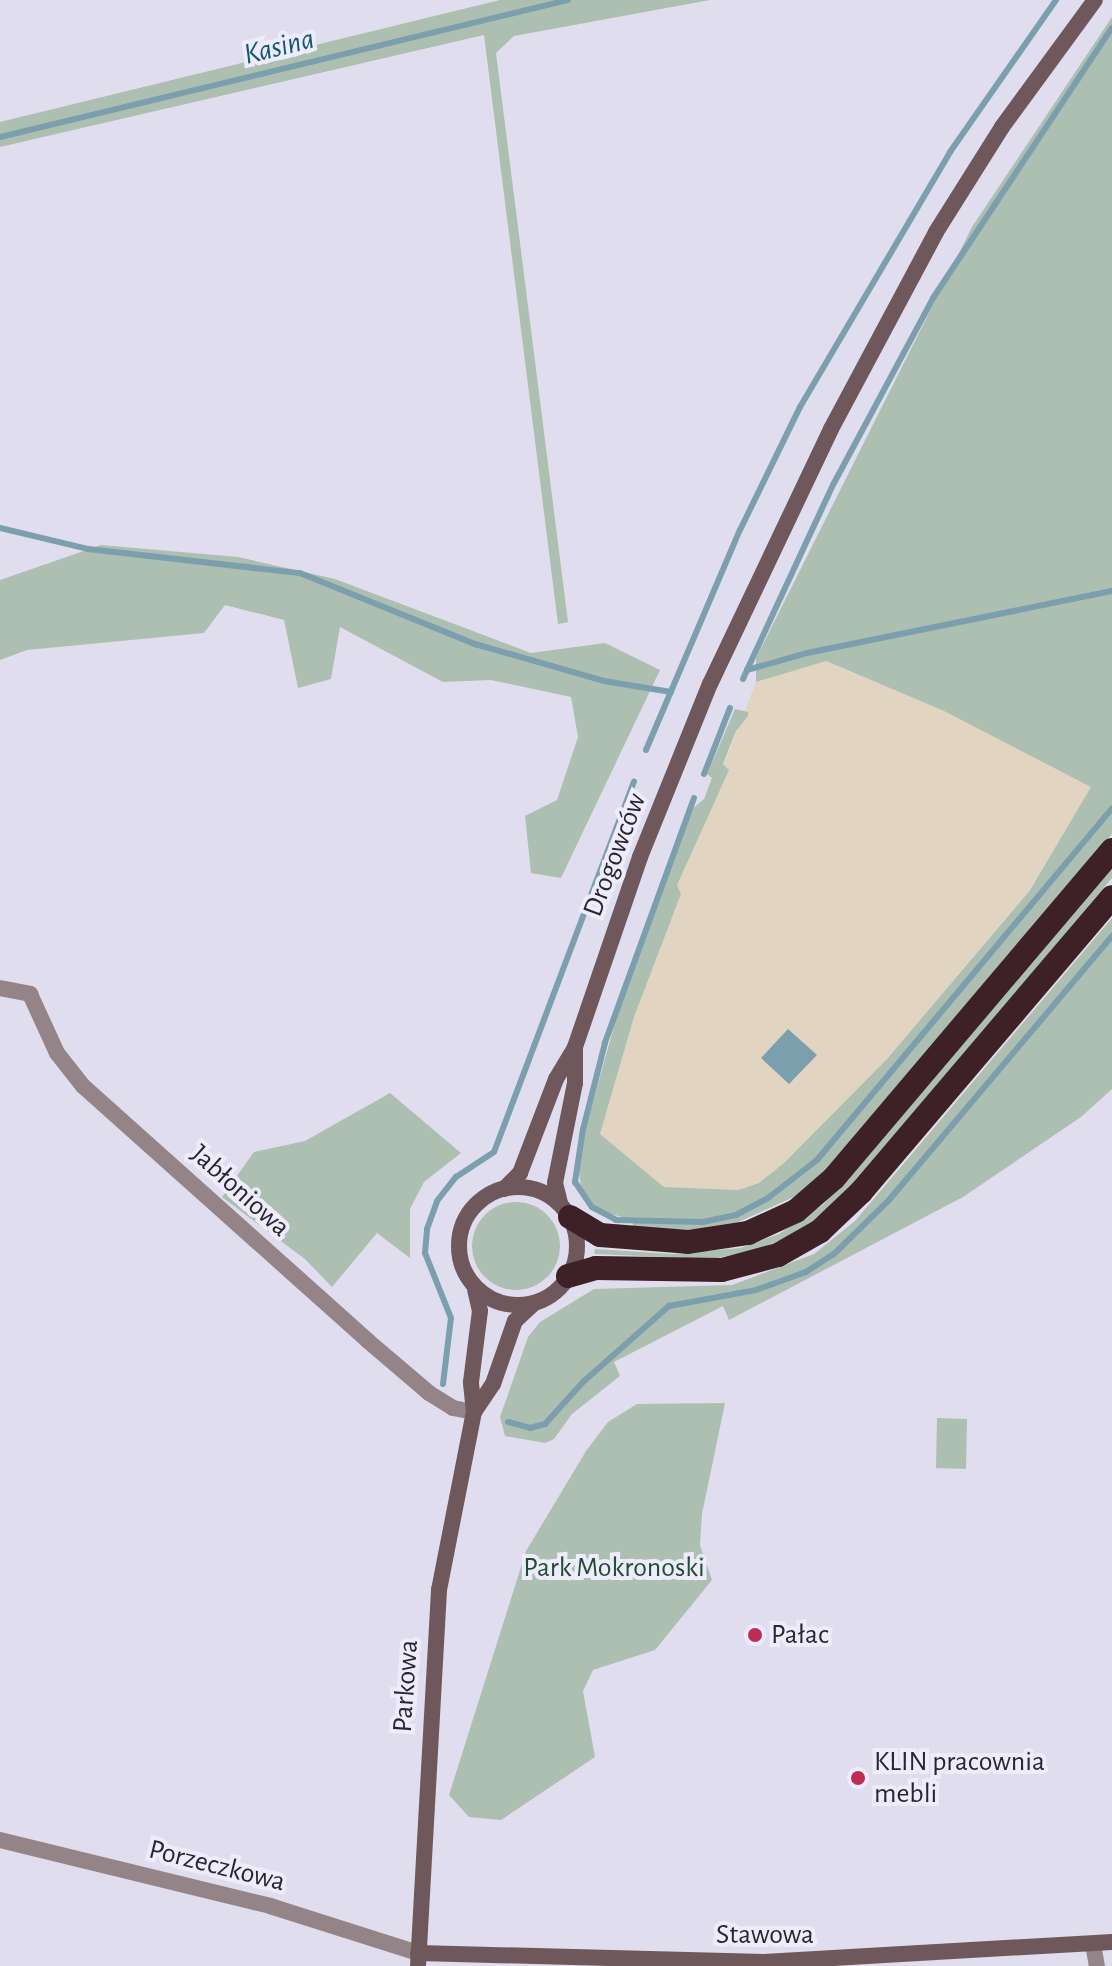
<!DOCTYPE html>
<meta charset="utf-8">
<style>
body{margin:0}
#map{position:relative;width:1112px;height:1966px;overflow:hidden;background:#e0deee;font-family:"Alegreya Sans",sans-serif}
div>[style]{position:absolute}
[style*='--x']{left:calc(var(--x)*1px);top:calc(var(--y)*1px);width:calc(var(--w)*1px);rotate:calc(var(--a)*1deg)}
.commercial>*{inset:0;background:#e1d5c1}
.green>*{inset:0;background:#adbfb0}
.round{border-radius:50%}
.water>*{inset:0;background:#7c9fae}
.stream>*{height:6px;margin:-3px;padding:0 3px;transform-origin:3px;border-radius:3px;background:#7c9fae}
.street>*{height:16px;margin:-8px;padding:0 8px;transform-origin:8px;border-radius:8px;background:#948487}
.secondary>*{height:16px;margin:-8px;padding:0 8px;transform-origin:8px;border-radius:8px;background:#6f585c}
.secondary>.ring{margin:-8px;padding:0;box-sizing:content-box;background:none;border:16px solid #6f585c;border-radius:50%}
.highway>*{height:24px;margin:-12px;padding:0 12px;transform-origin:12px;border-radius:12px;background:#3d2127}
.dots>*{width:22px;height:22px;translate:-50% -50%;box-sizing:border-box;border:4px solid #eeecfc;border-radius:50%}
span{translate:-50% -50%;white-space:nowrap;text-align:center;line-height:1.15;-webkit-text-stroke:8px #eeecfc;paint-order:stroke}
.street-label{font-size:28px;color:#28272d}
.park-label{font-size:28px;color:#214e2e}
.poi-label{font-size:28px;color:#28272d}
.left{translate:0 -50%;text-align:left}
.water-label{font-size:30px;color:#12576e;font-style:italic}
</style>
<div id="map">
<div class="commercial">
<i style="clip-path:polygon(825px 661px,944px 711px,1092px 786px,1030px 889px,887px 1059px,784px 1163px,759px 1183px,738px 1190px,664px 1187px,600px 1134px,634px 1017px,681px 894px,677px 885px,756px 682px)"></i>
</div>
<div class="green">
<i style="clip-path:polygon(500px 0,710px 0,514px 36px,496px 53px,568px 622px,558px 624px,484px 35px,0 147px,0 122px)"></i>
<i style="clip-path:polygon(1112px 17px,1112px 834px,832px 1164px,796px 1196px,734px 1224px,684px 1231px,633px 1229px,633px 1220px,600px 1211px,582px 1193px,578px 1166px,583px 1138px,616px 1019px,692px 809px,704px 799px,712px 778px,707px 774px,735px 709px,748px 712px,748px 716px,736px 731px,723px 764px,729px 770px,677px 885px,681px 894px,634px 1017px,600px 1134px,664px 1187px,738px 1190px,759px 1183px,784px 1163px,887px 1059px,1030px 890px,1091px 787px,944px 711px,826px 661px,756px 682px,756px 658px,972px 227px)"></i>
<i style="clip-path:polygon(101px 545px,238px 557px,335px 579px,531px 653px,605px 643px,660px 670px,561px 878px,531px 873px,525px 816px,557px 800px,578px 737px,571px 697px,491px 680px,443px 682px,340px 627px,331px 679px,298px 688px,284px 620px,225px 605px,204px 633px,27px 650px,0 660px,0 580px)"></i>
<i style="clip-path:polygon(1112px 868px,1112px 878px,851px 1188px,805px 1228px,759px 1250px,711px 1259px,594px 1254px,595px 1249px,673px 1254px,740px 1248px,779px 1234px,823px 1205px)"></i>
<i style="clip-path:polygon(1112px 918px,1112px 1089px,1081px 1117px,963px 1197px,729px 1320px,723px 1306px,614px 1362px,620px 1376px,572px 1414px,554px 1439px,545px 1443px,505px 1436px,500px 1417px,528px 1337px,540px 1322px,594px 1289px,732px 1285px,814px 1254px,855px 1221px)"></i>
<i style="clip-path:polygon(390px 1093px,461px 1153px,424px 1182px,410px 1209px,410px 1258px,377px 1233px,332px 1287px,305px 1259px,222px 1197px,254px 1152px,305px 1141px)"></i>
<i class="round" style="left:472px;top:1202px;width:88px;height:88px"></i>
<i style="clip-path:polygon(725px 1403px,702px 1514px,700px 1545px,712px 1580px,655px 1650px,593px 1670px,583px 1691px,595px 1757px,501px 1820px,469px 1817px,449px 1795px,526px 1551px,586px 1451px,608px 1422px,637px 1404px)"></i>
<i style="clip-path:polygon(937px 1418px,967px 1419px,966px 1469px,936px 1468px)"></i>
</div>
<div class="water">
<i style="clip-path:polygon(788px 1029px,817px 1055px,789px 1084px,761px 1058px)"></i>
</div>
<div class="stream">
<i style="--x:0;--y:137;--w:584;--a:-13.56"></i>
<i style="--x:0;--y:528;--w:90;--a:13.4"></i>
<i style="--x:88;--y:549;--w:213;--a:6.5"></i>
<i style="--x:300;--y:573;--w:189;--a:22.1"></i>
<i style="--x:475;--y:644;--w:134;--a:16"></i>
<i style="--x:604;--y:681;--w:68;--a:9.3"></i>
<i style="--x:747;--y:670;--w:206;--a:-65.1"></i>
<i style="--x:834;--y:483;--w:210;--a:-61.8"></i>
<i style="--x:933;--y:298;--w:324;--a:-56.5"></i>
<i style="--x:743;--y:679;--w:10;--a:-66"></i>
<i style="--x:747;--y:670;--w:62;--a:-15.8"></i>
<i style="--x:807;--y:653;--w:311;--a:-11.5"></i>
<i style="--x:646;--y:750;--w:239;--a:-66.9"></i>
<i style="--x:740;--y:530;--w:137;--a:-64"></i>
<i style="--x:800;--y:407;--w:296;--a:-59.5"></i>
<i style="--x:950;--y:152;--w:185;--a:-55.1"></i>
<i style="--x:704;--y:774;--w:71;--a:-68.5"></i>
<i style="--x:694;--y:798;--w:261;--a:110"></i>
<i style="--x:605;--y:1043;--w:89;--a:104.3"></i>
<i style="--x:583;--y:1129;--w:54;--a:98.6"></i>
<i style="--x:575;--y:1182;--w:30;--a:56"></i>
<i style="--x:592;--y:1207;--w:27;--a:28"></i>
<i style="--x:616;--y:1220;--w:87;--a:1.3"></i>
<i style="--x:703;--y:1222;--w:34;--a:-12"></i>
<i style="--x:736;--y:1215;--w:36;--a:-28"></i>
<i style="--x:768;--y:1198;--w:62;--a:-37.8"></i>
<i style="--x:817;--y:1160;--w:459;--a:-50"></i>
<i style="--x:443;--y:1384;--w:66;--a:-83.1"></i>
<i style="--x:451;--y:1318;--w:70;--a:-111.8"></i>
<i style="--x:425;--y:1253;--w:24;--a:-85"></i>
<i style="--x:427;--y:1229;--w:30;--a:-70"></i>
<i style="--x:437;--y:1201;--w:31;--a:-52"></i>
<i style="--x:456;--y:1177;--w:45;--a:-33.3"></i>
<i style="--x:494;--y:1152;--w:396;--a:-69.3"></i>
<i style="--x:508;--y:1422;--w:23;--a:15"></i>
<i style="--x:530;--y:1428;--w:16;--a:-15"></i>
<i style="--x:545;--y:1424;--w:57;--a:-47.9"></i>
<i style="--x:583;--y:1382;--w:115;--a:-41.5"></i>
<i style="--x:669;--y:1306;--w:88;--a:-10.4"></i>
<i style="--x:756;--y:1290;--w:53;--a:-19.8"></i>
<i style="--x:806;--y:1272;--w:33;--a:-33"></i>
<i style="--x:834;--y:1254;--w:77;--a:-44.5"></i>
<i style="--x:889;--y:1200;--w:346;--a:-49.8"></i>
</div>
<div class="street">
<i style="--x:0;--y:988;--w:31;--a:11"></i>
<i style="--x:30;--y:994;--w:65;--a:65.4"></i>
<i style="--x:57;--y:1053;--w:42;--a:51.8"></i>
<i style="--x:83;--y:1086;--w:382;--a:41.8"></i>
<i style="--x:368;--y:1341;--w:80;--a:40.4"></i>
<i style="--x:429;--y:1393;--w:28;--a:32"></i>
<i style="--x:453;--y:1408;--w:21;--a:11"></i>
<i style="--x:0;--y:1840;--w:278;--a:13.7"></i>
<i style="--x:270;--y:1906;--w:155;--a:17.6"></i>
<i style="--x:1093;--y:1944;--w:22;--a:80"></i>
</div>
<div class="secondary">
<i class="ring" style="left:459px;top:1187px;width:102px;height:102px"></i>
<i style="--x:504;--y:1189;--w:23;--a:-45"></i>
<i style="--x:520;--y:1173;--w:101;--a:-69"></i>
<i style="--x:556;--y:1079;--w:37;--a:-59"></i>
<i style="--x:575;--y:1047;--w:201;--a:-71.1"></i>
<i style="--x:640;--y:857;--w:187;--a:-68"></i>
<i style="--x:710;--y:684;--w:282;--a:-64.6"></i>
<i style="--x:831;--y:429;--w:223;--a:-61.9"></i>
<i style="--x:936;--y:232;--w:124;--a:-57.8"></i>
<i style="--x:1002;--y:127;--w:157;--a:-53.8"></i>
<i style="--x:560;--y:1203;--w:21;--a:-104"></i>
<i style="--x:555;--y:1183;--w:102;--a:-78.7"></i>
<i style="--x:575;--y:1083;--w:34;--a:-90"></i>
<i style="--x:474;--y:1412;--w:34;--a:-56"></i>
<i style="--x:493;--y:1384;--w:67;--a:-70.8"></i>
<i style="--x:515;--y:1321;--w:25;--a:-43"></i>
<i style="--x:418;--y:1953;--w:346;--a:1.5"></i>
<i style="--x:764;--y:1962;--w:349;--a:-3.3"></i>
<i style="--x:418;--y:1966;--w:377;--a:-86.8"></i>
<i style="--x:439;--y:1590;--w:181;--a:-78.9"></i>
<i style="--x:474;--y:1412;--w:30;--a:-96"></i>
<i style="--x:471;--y:1382;--w:72;--a:-82.8"></i>
<i style="--x:480;--y:1311;--w:22;--a:-103"></i>
</div>
<div class="highway">
<i style="--x:570;--y:1217;--w:35;--a:31"></i>
<i style="--x:600;--y:1235;--w:88;--a:4.5"></i>
<i style="--x:688;--y:1242;--w:61;--a:-8.5"></i>
<i style="--x:748;--y:1233;--w:53;--a:-24.6"></i>
<i style="--x:796;--y:1211;--w:50;--a:-41"></i>
<i style="--x:834;--y:1178;--w:430;--a:-49.7"></i>
<i style="--x:568;--y:1276;--w:29;--a:-16"></i>
<i style="--x:596;--y:1268;--w:126;--a:0.9"></i>
<i style="--x:722;--y:1270;--w:58;--a:-15"></i>
<i style="--x:778;--y:1255;--w:48;--a:-29.7"></i>
<i style="--x:820;--y:1231;--w:57;--a:-43.6"></i>
<i style="--x:861;--y:1192;--w:387;--a:-49.6"></i>
</div>
<div class="dots">
<i style="left:755px;top:1635px;background:#be2e54"></i>
<i style="left:858px;top:1778px;background:#be2e54"></i>
</div>
<div class="street-label">
<span style="left:615px;top:855px;rotate:-69deg">Drogowców</span>
<span style="left:240px;top:1191px;rotate:42deg">Jabłoniowa</span>
<span style="left:406px;top:1686px;rotate:-86deg">Parkowa</span>
<span style="left:217px;top:1866px;rotate:14deg">Porzeczkowa</span>
<span style="left:765px;top:1935px">Stawowa</span>
</div>
<div class="park-label">
<span style="left:614px;top:1568px">Park Mokronoski</span>
</div>
<div class="poi-label">
<span class="left" style="left:771px;top:1635px">Pałac</span>
<span class="left" style="left:874px;top:1778px">KLIN pracownia<br>mebli</span>
</div>
<div class="water-label">
<span style="left:279px;top:47px;rotate:-14deg">Kasina</span>
</div>
</div>
